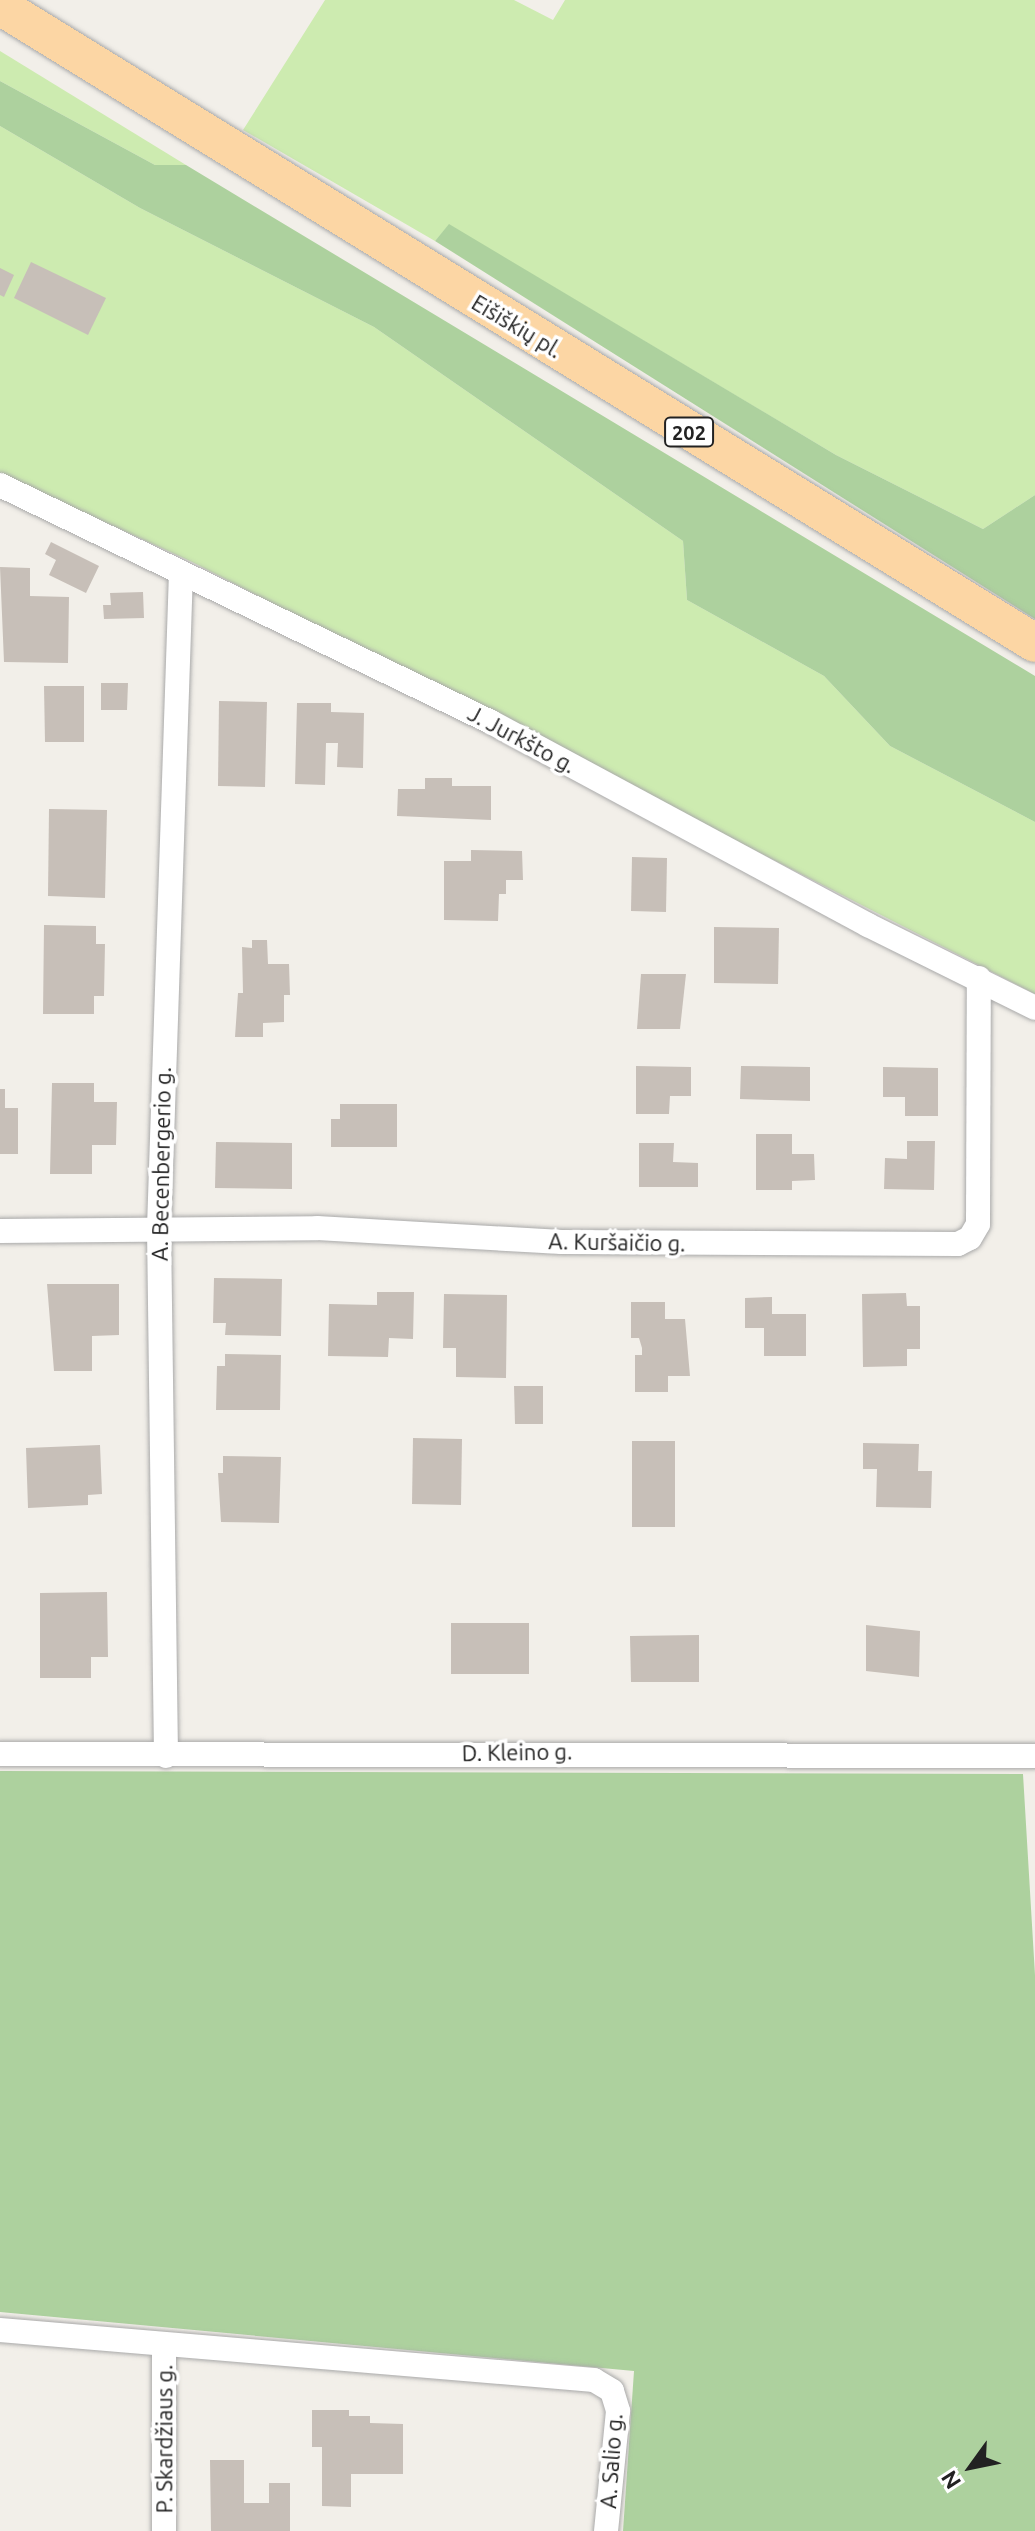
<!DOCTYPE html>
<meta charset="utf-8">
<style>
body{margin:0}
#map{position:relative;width:1035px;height:2531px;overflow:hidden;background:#f2efe9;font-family:Ubuntu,sans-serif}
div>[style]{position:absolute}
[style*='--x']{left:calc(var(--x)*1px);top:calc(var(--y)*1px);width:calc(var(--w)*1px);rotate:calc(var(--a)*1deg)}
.grass>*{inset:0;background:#cdebb0}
.forest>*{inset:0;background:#add19e}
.building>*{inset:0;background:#c7bfb8}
.roads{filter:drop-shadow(0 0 2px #a9a9a9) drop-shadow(0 0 2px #a9a9a9)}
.street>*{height:24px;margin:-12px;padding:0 12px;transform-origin:12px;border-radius:12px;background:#fff}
.primary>*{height:38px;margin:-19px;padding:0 19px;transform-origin:19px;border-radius:19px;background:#fcd6a4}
span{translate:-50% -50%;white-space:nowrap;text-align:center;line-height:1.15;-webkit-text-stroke:7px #fff;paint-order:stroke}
.shield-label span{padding:2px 6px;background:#fff;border:2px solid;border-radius:6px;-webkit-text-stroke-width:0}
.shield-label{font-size:20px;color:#222;font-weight:700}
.street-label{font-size:22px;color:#222}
.north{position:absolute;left:931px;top:2427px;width:80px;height:80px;-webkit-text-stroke:6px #fff;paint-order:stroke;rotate:237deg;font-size:22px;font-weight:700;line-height:32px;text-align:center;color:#222}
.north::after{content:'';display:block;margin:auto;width:28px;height:36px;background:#222;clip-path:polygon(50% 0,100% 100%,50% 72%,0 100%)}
</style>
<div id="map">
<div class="grass">
<i style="clip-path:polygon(325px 0,514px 0,553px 20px,565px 0,1035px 0,1035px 495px,983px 529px,836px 455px,449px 225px,435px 241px,243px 130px)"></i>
<i style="clip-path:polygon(0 51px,186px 165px,155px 165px,0 81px)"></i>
<i style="clip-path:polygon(0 126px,140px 208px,374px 327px,683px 541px,687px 600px,824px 676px,890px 746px,1035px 822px,1035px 994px,192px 562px,0 474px)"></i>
</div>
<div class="forest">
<i style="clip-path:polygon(0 81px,155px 165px,186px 165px,1035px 676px,1035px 822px,890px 746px,824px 676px,687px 600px,683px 541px,374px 327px,140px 208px,0 126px)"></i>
<i style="clip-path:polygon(449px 224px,836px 455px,983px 529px,1035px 495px,1035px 619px,435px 241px)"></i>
<i style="clip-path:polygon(0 1771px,1023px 1774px,1035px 1975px,1035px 2531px,623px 2531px,634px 2371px,0 2312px)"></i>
</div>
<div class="building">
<i style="clip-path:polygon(31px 262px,106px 298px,88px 335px,14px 298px)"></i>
<i style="clip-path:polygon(0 268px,14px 275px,4px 297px,0 295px)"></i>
<i style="clip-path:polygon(51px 542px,99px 566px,86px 593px,49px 575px,56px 560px,45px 554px)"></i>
<i style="clip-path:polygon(0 567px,30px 568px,30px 596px,69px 597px,68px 663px,4px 662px)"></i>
<i style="clip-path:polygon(143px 592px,144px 618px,104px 619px,103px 605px,111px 605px,110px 593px)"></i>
<i style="clip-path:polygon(101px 683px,128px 683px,127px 710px,101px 710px)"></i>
<i style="clip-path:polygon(44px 686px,84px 686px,84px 742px,45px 742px)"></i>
<i style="clip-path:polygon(219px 701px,267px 702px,265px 787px,218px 786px)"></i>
<i style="clip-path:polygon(297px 703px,331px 703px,331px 712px,364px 713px,363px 768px,337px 767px,338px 743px,326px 743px,325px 785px,295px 784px)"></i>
<i style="clip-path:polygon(425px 778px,452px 778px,452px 786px,491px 786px,491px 820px,397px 816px,398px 789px,425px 789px)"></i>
<i style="clip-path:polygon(49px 809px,107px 810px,105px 898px,48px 896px)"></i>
<i style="clip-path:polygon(471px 850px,522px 851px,523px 880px,506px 880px,506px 894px,499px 894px,498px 921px,444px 920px,444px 861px,471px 861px)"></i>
<i style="clip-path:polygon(632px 857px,667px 858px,666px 912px,631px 911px)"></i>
<i style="clip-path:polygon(44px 925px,96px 926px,96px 944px,105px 944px,104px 996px,94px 996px,94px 1014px,43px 1014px)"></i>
<i style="clip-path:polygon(714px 927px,779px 928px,778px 984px,714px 983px)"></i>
<i style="clip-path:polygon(252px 940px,267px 940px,268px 964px,289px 964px,290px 995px,284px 995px,284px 1022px,263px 1023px,263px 1037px,235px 1037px,238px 993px,243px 993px,242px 947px,252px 948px)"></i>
<i style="clip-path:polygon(641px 974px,686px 974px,680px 1029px,637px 1029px)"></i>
<i style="clip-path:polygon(636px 1066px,691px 1067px,691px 1096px,670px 1096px,669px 1114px,636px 1114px)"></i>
<i style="clip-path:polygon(741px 1066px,810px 1067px,810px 1101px,740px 1099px)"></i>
<i style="clip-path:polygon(883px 1067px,938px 1068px,938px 1116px,905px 1116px,905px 1097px,883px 1097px)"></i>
<i style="clip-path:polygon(52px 1083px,94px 1083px,94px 1102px,117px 1102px,116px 1145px,92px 1145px,92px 1174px,50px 1174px)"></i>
<i style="clip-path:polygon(0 1089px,5px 1089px,5px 1108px,18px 1108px,18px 1154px,0 1154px)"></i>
<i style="clip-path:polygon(340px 1104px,397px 1104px,397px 1147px,331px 1147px,331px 1119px,340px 1119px)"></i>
<i style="clip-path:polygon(756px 1134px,792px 1134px,792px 1154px,814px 1154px,815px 1180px,792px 1181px,792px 1190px,756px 1190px)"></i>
<i style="clip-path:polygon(907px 1141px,935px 1141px,934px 1190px,884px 1189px,885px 1158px,907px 1159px)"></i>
<i style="clip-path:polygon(216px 1142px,292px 1143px,292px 1189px,215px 1188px)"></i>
<i style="clip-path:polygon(639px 1143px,674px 1143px,673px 1162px,698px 1163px,698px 1187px,639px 1187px)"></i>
<i style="clip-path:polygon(214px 1278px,282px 1279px,281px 1336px,225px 1335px,226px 1323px,213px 1323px)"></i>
<i style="clip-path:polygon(47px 1284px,119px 1284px,119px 1335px,92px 1336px,92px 1371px,54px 1371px)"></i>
<i style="clip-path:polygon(377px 1292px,414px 1292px,413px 1339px,389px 1338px,388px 1357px,328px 1356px,329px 1304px,377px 1305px)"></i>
<i style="clip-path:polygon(906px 1293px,907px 1306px,920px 1306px,920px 1349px,907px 1349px,907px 1366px,863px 1367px,862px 1294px)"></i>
<i style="clip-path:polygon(444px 1294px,507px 1295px,506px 1378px,456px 1377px,456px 1348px,443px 1348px)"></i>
<i style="clip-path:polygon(772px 1297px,772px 1314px,806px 1314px,806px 1356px,764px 1356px,764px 1328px,745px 1328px,745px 1298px)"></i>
<i style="clip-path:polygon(631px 1302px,665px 1302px,665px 1319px,685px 1319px,690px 1376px,668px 1376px,668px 1392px,635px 1392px,635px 1355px,642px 1355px,642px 1348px,639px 1338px,631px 1338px)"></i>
<i style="clip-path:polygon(225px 1354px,281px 1355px,280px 1410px,216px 1410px,217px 1366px,225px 1366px)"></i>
<i style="clip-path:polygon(514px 1386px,543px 1386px,543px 1424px,515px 1424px)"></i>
<i style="clip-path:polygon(413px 1438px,462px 1439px,461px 1505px,412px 1504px)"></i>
<i style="clip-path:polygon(632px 1441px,675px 1441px,675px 1527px,632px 1527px)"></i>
<i style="clip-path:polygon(863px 1443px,919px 1444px,918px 1471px,932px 1471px,931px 1508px,876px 1507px,877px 1469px,863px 1469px)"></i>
<i style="clip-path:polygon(100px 1445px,102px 1494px,88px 1495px,88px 1505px,28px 1508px,26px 1448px)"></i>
<i style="clip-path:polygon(223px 1456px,281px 1457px,279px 1523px,221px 1522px,218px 1473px,223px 1473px)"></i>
<i style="clip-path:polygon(107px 1592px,108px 1657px,91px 1657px,91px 1678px,40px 1678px,40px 1593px)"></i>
<i style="clip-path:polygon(451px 1623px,529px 1623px,529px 1674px,451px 1674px)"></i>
<i style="clip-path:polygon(866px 1625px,920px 1631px,919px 1677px,866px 1671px)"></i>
<i style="clip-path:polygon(699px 1635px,699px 1682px,631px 1682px,630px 1636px)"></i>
<i style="clip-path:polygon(312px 2410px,349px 2410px,349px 2416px,370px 2416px,370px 2423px,403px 2424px,403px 2474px,351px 2474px,351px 2507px,322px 2506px,322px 2447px,312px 2447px)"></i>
<i style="clip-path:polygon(210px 2460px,244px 2460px,244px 2503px,269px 2503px,269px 2483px,290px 2483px,290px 2531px,211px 2531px)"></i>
</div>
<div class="roads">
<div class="street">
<i style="--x:0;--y:485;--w:545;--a:25.77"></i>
<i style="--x:491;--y:722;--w:428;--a:28.3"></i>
<i style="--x:868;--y:925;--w:186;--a:26.4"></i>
<i style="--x:0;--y:1231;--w:317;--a:-0.5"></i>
<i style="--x:317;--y:1228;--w:245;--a:3.3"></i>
<i style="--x:562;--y:1242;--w:396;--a:0.3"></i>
<i style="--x:958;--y:1244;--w:13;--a:-27"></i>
<i style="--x:970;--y:1238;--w:16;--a:-60"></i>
<i style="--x:978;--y:1224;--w:246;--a:-89.8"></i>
<i style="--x:0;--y:1754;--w:1035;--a:0.11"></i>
<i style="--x:166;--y:1756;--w:528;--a:-90.76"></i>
<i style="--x:159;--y:1228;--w:656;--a:-88.08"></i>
<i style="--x:0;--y:2330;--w:596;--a:4.81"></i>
<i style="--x:594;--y:2380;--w:21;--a:31"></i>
<i style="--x:612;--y:2391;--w:21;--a:73"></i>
<i style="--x:618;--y:2411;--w:121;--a:95.7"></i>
<i style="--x:164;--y:2531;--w:184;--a:-90"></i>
</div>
<div class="primary">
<i style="--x:0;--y:6;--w:1215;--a:31.61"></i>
</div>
</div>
<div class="shield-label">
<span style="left:689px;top:432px">202</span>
</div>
<div class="street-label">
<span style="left:517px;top:326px;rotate:31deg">Eišiškių pl.</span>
<span style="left:522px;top:739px;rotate:28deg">J. Jurkšto g.</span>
<span style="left:161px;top:1164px;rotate:-89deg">A. Becenbergerio g.</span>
<span style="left:617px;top:1242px;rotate:1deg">A. Kuršaičio g.</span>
<span style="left:517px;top:1752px;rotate:-1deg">D. Kleino g.</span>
<span style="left:164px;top:2439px;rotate:-90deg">P. Skardžiaus g.</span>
<span style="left:611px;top:2461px;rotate:-86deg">A. Salio g.</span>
</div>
<div class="north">N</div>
</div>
